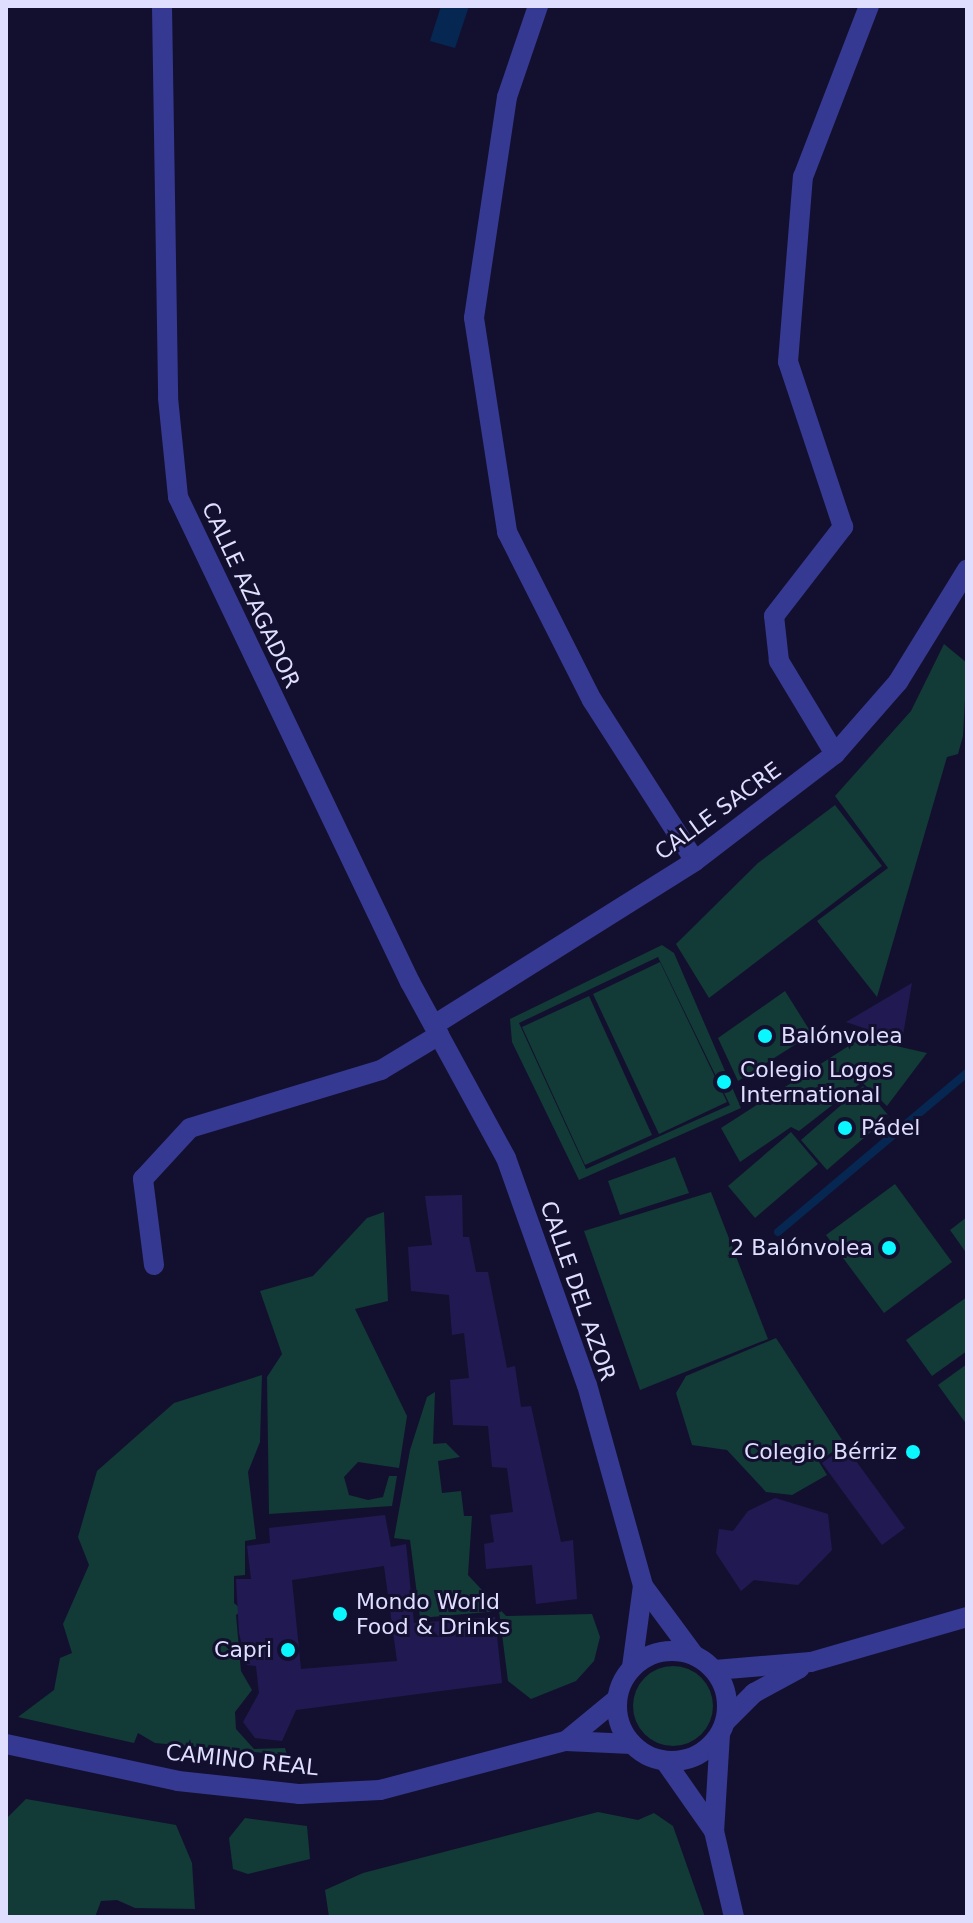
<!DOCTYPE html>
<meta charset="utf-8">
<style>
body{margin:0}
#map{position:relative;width:973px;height:1923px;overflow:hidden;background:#13102f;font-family:"DejaVu Sans",sans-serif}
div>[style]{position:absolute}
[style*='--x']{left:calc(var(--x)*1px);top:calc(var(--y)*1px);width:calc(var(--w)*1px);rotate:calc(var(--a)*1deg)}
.green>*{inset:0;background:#123a36}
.round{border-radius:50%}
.water>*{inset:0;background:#062752}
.stream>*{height:8px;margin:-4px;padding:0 4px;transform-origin:4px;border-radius:4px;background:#062752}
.building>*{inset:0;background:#211a52}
.minor>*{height:20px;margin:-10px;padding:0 10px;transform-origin:10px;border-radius:10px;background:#363992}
.minor>.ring{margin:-10px;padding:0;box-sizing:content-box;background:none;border:20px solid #363992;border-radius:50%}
.dots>*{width:22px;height:22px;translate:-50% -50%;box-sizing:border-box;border:4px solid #13102f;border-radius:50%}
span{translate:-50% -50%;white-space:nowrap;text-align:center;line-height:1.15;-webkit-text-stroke:6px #13102f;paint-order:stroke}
.street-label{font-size:22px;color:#dfdeff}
.poi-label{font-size:22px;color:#dfdeff}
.left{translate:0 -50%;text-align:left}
.right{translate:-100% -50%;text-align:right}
.frame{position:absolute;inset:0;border:8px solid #dfdeff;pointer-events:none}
</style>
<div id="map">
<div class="green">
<i style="clip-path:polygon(944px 644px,967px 663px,963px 736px,958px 754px,947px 757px,877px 997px,817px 921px,888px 868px,835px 796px,911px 711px)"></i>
<i style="clip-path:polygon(835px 805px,882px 866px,709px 998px,676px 944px,758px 863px)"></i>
<i style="clip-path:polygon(evenodd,662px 945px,674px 953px,741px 1108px,579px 1180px,512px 1042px,510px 1019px,662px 945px,658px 957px,730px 1105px,586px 1169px,519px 1023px,658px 957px)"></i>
<i style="clip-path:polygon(660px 962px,727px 1102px,659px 1134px,593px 994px)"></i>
<i style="clip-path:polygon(785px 991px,812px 1034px,738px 1081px,718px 1038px)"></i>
<i style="clip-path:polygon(589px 996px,652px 1135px,585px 1165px,522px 1027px)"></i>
<i style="clip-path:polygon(861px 1038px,927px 1053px,887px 1106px,862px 1082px,799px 1131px,791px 1127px,740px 1162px,721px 1128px)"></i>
<i style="clip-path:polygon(863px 1086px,889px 1116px,827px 1170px,801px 1140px)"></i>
<i style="clip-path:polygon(791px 1132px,818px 1164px,755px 1218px,728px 1186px)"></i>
<i style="clip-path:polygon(675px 1157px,689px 1193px,620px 1215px,608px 1181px)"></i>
<i style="clip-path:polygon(895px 1184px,952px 1262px,884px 1313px,826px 1235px)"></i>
<i style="clip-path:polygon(711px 1192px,768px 1339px,640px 1390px,584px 1231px)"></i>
<i style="clip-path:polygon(384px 1212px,388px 1301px,355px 1309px,407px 1416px,399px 1468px,358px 1462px,344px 1477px,349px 1495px,368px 1500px,383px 1497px,389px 1476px,397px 1476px,392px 1506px,269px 1514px,267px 1377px,282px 1354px,260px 1291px,313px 1276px,367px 1218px)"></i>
<i style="clip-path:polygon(967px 1217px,967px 1254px,950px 1230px)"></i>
<i style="clip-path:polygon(967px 1297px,967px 1351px,932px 1376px,906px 1340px)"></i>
<i style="clip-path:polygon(776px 1338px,844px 1443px,819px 1462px,827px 1475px,792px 1495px,766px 1492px,727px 1450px,692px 1445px,676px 1393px,686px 1376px)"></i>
<i style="clip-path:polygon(967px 1364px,967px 1425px,938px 1385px)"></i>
<i style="clip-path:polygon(262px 1375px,260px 1442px,248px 1472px,256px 1539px,245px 1541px,245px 1575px,234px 1576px,234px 1603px,242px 1610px,236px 1615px,241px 1671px,252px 1690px,235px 1712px,236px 1729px,254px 1749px,285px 1748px,287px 1755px,155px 1743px,138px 1733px,134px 1743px,18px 1717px,54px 1690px,60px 1658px,72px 1653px,63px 1624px,89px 1565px,78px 1537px,97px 1471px,174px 1403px)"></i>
<i style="clip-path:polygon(435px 1392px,433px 1444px,446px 1443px,460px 1457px,438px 1461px,442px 1493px,461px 1491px,464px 1516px,472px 1516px,468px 1575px,506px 1616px,592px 1614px,600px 1637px,594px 1661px,576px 1681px,531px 1699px,508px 1681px,499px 1611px,420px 1618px,410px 1540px,394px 1538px,410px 1450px,427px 1397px)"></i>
<i class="round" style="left:633px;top:1666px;width:80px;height:80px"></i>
<i style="clip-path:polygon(26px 1799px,176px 1825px,192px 1863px,195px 1909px,135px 1908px,117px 1900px,101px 1901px,95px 1917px,6px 1917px,6px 1819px)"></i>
<i style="clip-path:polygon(598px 1812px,638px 1820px,654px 1813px,673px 1826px,705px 1917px,329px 1917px,325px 1890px,363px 1873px)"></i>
<i style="clip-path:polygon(245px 1818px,307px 1826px,310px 1859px,248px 1874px,233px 1869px,229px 1838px)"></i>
</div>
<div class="water">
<i style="clip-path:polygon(441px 6px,469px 6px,455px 48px,430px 41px)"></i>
</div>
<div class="stream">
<i style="--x:778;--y:1232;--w:247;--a:-40.1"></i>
</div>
<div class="building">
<i style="clip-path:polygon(912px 983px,902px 1041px,846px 1022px)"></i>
<i style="clip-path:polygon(462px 1195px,463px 1237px,469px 1237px,476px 1272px,488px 1272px,507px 1368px,515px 1366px,521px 1407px,531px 1406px,561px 1542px,573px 1540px,577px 1599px,536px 1604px,532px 1565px,486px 1569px,484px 1544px,494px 1542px,490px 1515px,513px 1512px,507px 1468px,492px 1467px,488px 1426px,453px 1425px,450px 1380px,469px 1378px,464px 1333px,452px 1335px,449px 1295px,411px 1291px,408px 1247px,432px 1245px,425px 1196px)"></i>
<i style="clip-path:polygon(845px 1446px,905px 1528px,882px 1545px,822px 1463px)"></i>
<i style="clip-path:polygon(775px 1498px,828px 1514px,832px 1550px,798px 1585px,754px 1580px,741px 1591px,716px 1553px,719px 1529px,733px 1531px,748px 1511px)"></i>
<i style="clip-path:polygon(evenodd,385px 1515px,391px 1547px,406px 1544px,414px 1623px,495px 1617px,502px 1683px,296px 1710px,282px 1741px,255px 1738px,243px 1722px,259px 1693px,256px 1666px,247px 1665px,239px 1633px,236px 1579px,251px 1579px,247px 1546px,270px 1543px,269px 1528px,385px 1515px,384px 1566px,397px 1661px,301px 1669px,292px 1580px,384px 1566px)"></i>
</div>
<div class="minor">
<i style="--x:162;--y:6;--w:392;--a:89.1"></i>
<i style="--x:168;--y:398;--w:100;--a:84.2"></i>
<i style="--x:178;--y:497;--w:538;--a:64.44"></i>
<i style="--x:410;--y:982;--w:200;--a:61.4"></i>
<i style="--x:506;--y:1158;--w:241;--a:70.4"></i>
<i style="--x:587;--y:1385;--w:209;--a:74.4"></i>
<i style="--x:643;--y:1586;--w:86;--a:53.5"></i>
<i style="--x:538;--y:6;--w:96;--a:108.8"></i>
<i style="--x:507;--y:97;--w:223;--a:98.5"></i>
<i style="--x:474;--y:318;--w:217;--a:81.2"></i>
<i style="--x:507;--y:532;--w:188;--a:63.2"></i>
<i style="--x:592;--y:700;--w:191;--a:57.4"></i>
<i style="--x:835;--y:754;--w:109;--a:-121.1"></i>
<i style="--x:779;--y:661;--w:45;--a:-96.3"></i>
<i style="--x:774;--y:616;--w:113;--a:-52.2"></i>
<i style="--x:843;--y:527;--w:174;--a:-108.4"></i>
<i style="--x:788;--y:362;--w:186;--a:-85.4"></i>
<i style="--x:803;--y:177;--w:183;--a:-68.9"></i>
<i style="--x:434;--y:1025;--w:308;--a:-32.1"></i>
<i style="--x:695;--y:861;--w:176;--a:-37.4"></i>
<i style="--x:835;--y:754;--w:96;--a:-48.8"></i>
<i style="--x:898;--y:682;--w:132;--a:-58.4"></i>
<i style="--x:154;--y:1265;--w:87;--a:-97.3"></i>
<i style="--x:143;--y:1179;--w:69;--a:-47.3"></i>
<i style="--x:190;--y:1128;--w:200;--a:-16.9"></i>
<i style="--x:381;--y:1070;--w:68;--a:-31.1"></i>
<i class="ring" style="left:617px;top:1651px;width:90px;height:90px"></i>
<i style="--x:632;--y:1667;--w:82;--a:-82.3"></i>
<i style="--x:715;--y:1670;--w:96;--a:-4.8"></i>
<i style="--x:811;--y:1662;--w:162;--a:-16.1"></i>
<i style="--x:726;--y:1721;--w:40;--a:-45"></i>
<i style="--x:754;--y:1693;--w:52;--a:-28.5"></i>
<i style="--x:720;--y:1734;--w:97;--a:93.5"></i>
<i style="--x:714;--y:1831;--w:88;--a:76.9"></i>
<i style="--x:566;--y:1741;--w:66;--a:-39.5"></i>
<i style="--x:6;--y:1744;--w:176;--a:12.1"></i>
<i style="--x:178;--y:1781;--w:123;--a:6.1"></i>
<i style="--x:300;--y:1794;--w:80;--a:-2.9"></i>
<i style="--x:380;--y:1790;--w:192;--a:-14.8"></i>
<i style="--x:566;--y:1741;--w:66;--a:2.6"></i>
<i style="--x:665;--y:1761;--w:85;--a:55"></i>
</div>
<div class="dots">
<i style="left:765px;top:1036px;background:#0af7ff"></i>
<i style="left:724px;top:1082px;background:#0af7ff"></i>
<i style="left:845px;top:1128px;background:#0af7ff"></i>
<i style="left:889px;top:1248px;background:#0af7ff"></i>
<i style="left:913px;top:1452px;background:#0af7ff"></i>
<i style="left:340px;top:1614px;background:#0af7ff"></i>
<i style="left:288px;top:1650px;background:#0af7ff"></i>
</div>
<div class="street-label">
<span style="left:251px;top:595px;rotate:65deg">CALLE AZAGADOR</span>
<span style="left:718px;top:811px;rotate:-36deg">CALLE SACRE</span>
<span style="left:578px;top:1291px;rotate:71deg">CALLE DEL AZOR</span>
<span style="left:242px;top:1760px;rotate:6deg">CAMINO REAL</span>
</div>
<div class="poi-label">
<span class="left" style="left:781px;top:1036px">Balónvolea</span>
<span class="left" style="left:740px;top:1082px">Colegio Logos<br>International</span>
<span class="left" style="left:861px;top:1128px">Pádel</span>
<span class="right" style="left:873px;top:1248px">2 Balónvolea</span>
<span class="right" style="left:897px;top:1452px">Colegio Bérriz</span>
<span class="left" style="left:356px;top:1614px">Mondo World<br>Food &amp; Drinks</span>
<span class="right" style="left:272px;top:1650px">Capri</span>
</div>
<div class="frame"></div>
</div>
